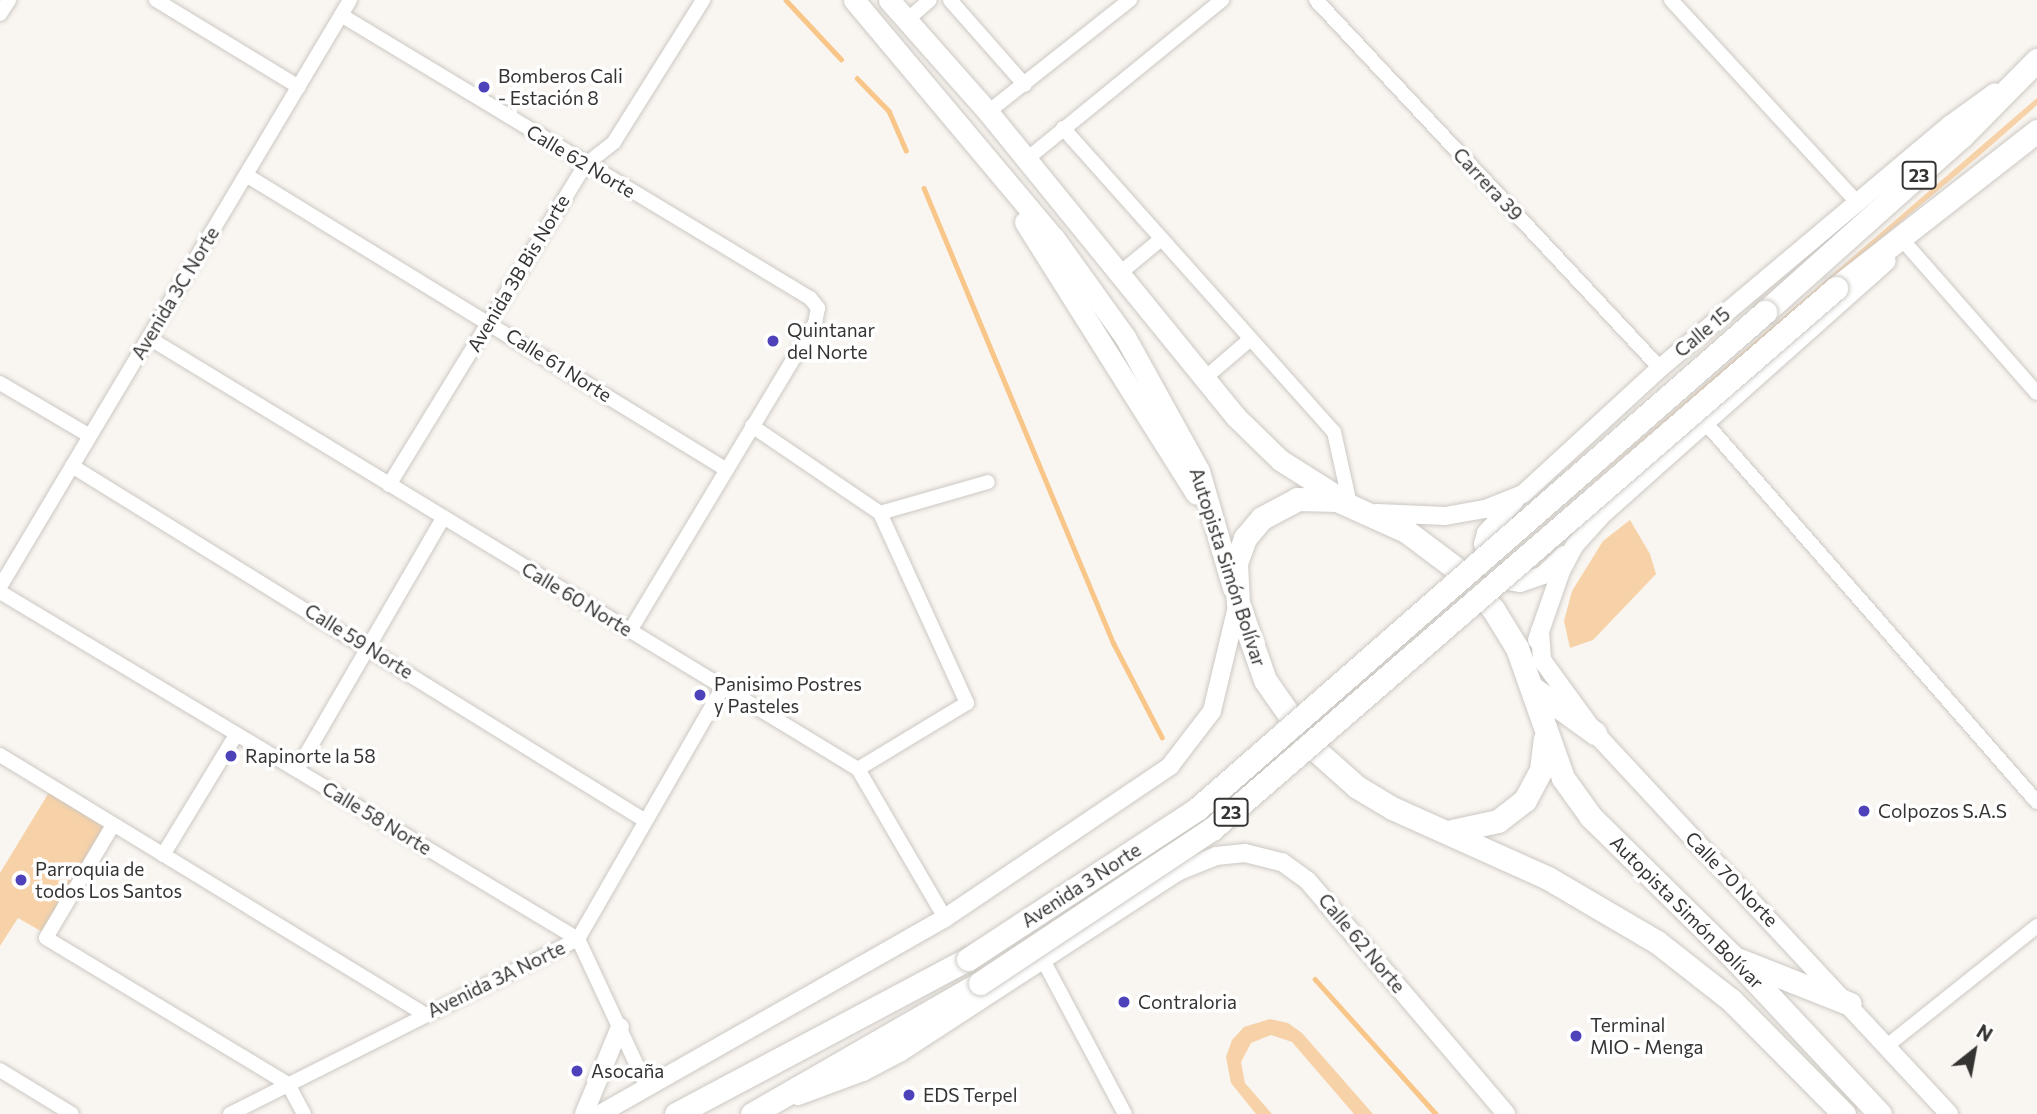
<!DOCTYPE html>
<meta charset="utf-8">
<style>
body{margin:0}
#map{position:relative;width:2037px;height:1114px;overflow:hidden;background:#f9f5f0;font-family:Commissioner,sans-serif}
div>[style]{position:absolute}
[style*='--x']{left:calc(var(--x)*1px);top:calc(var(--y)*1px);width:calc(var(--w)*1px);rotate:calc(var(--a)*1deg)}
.green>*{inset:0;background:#f7d2a8}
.stream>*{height:4.5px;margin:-2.25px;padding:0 2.25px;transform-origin:2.25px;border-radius:2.25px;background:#f9c68a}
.roads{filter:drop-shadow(0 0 2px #ccc8c3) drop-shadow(0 0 2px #ccc8c3)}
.minor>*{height:14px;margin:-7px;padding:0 7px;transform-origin:7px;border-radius:7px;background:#fff}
.tertiary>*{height:18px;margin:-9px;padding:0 9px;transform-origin:9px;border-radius:9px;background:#fff}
.secondary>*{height:21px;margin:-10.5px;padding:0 10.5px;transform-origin:10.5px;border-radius:10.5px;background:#fff}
.primary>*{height:23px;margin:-11.5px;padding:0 11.5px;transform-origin:11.5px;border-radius:11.5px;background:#fff}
.bridges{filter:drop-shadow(0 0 2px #ccc8c3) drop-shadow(0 0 2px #ccc8c3)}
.primary-bridge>*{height:23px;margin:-11.5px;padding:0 11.5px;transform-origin:11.5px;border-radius:11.5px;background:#fff}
.dots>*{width:19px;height:19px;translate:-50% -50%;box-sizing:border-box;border:4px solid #fff;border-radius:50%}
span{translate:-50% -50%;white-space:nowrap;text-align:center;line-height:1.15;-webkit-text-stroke:7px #fff;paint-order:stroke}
.shield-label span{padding:2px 5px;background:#fff;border:2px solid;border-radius:5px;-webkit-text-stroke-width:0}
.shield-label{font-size:18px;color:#363432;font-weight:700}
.poi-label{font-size:19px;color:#363432}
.left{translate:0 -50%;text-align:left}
.street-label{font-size:19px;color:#363432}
.north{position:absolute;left:1939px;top:1016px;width:70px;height:70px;-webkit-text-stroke:5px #fff;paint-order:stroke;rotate:31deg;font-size:19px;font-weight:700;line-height:28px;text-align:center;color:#363432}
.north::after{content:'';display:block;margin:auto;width:24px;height:32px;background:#363432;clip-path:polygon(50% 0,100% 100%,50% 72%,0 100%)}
</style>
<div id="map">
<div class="green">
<i style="clip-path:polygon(2037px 98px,2037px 105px,1986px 150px,1578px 494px)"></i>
<i style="clip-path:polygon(1630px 520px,1650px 554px,1656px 574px,1593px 640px,1570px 648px,1564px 621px,1572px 591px,1603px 541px)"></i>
<i style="clip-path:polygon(51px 789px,111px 826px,46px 934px,18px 918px,0 946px,0 873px)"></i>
<i style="clip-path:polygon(1270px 1019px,1288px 1023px,1302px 1033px,1373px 1114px,1354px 1114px,1292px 1042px,1271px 1035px,1251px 1043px,1241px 1062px,1245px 1083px,1272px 1114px,1256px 1114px,1231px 1083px,1226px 1057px,1232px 1040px,1244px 1027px)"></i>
</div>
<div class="stream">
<i style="--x:786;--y:0;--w:81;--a:47"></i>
<i style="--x:857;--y:78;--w:46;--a:45.9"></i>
<i style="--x:889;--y:111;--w:43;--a:66.4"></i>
<i style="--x:924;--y:188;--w:494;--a:67.4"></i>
<i style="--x:1114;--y:644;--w:105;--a:62.7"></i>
<i style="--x:1315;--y:979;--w:181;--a:48.1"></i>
</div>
<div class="roads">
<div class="minor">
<i style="--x:156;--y:0;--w:167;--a:31.3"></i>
<i style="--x:950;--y:0;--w:113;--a:48.6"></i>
<i style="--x:1316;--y:0;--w:504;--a:46.93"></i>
<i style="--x:1671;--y:0;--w:275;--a:47.4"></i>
<i style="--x:0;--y:14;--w:17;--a:-57"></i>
<i style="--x:341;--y:15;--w:548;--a:31.11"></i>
<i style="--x:810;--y:298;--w:13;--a:51"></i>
<i style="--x:818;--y:308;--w:15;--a:101"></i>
<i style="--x:815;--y:323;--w:359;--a:121"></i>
<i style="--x:907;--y:20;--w:30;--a:-41"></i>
<i style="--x:988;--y:112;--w:181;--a:-38.3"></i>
<i style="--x:1063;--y:128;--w:407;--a:48.3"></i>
<i style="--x:1334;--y:432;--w:74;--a:77.5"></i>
<i style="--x:1027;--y:159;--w:252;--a:-39.2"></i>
<i style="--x:246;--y:175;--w:564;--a:31.52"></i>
<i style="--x:1906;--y:244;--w:198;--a:48.7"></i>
<i style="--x:1120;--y:273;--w:52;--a:-39.5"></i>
<i style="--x:149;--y:338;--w:830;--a:31.3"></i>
<i style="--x:858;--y:769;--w:173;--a:59.7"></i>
<i style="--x:1205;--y:378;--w:57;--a:-40.7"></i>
<i style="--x:0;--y:383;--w:104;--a:30.5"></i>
<i style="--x:1704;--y:421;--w:506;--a:48.85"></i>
<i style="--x:752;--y:426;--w:155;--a:34.2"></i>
<i style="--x:880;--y:513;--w:209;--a:65.4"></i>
<i style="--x:967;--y:703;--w:127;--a:148.8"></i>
<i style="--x:72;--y:466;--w:673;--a:31.75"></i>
<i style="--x:389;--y:485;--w:375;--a:-58.5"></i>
<i style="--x:585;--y:165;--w:37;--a:-38"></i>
<i style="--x:614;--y:142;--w:168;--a:-57.9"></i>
<i style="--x:880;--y:513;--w:112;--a:-16"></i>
<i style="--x:0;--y:587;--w:683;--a:-59.19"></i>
<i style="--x:0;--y:592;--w:674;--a:30.98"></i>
<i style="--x:578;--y:939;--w:163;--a:65"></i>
<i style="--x:0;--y:755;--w:497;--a:31.4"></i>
<i style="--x:297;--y:770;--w:291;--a:-59.9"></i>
<i style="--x:113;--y:825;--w:131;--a:120.7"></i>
<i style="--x:46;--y:938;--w:283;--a:31.1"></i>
<i style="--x:288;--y:1084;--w:34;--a:62"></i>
<i style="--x:163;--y:855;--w:140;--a:-58.7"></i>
<i style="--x:1043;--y:960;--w:174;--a:62"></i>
<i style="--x:1888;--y:1045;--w:191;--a:-38.6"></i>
<i style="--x:0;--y:1070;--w:84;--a:31.4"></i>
<i style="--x:230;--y:1114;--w:390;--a:-26.7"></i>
<i style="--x:578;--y:939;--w:291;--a:-60.1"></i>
</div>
<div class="tertiary">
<i style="--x:1515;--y:501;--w:43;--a:132.2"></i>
<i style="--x:1486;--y:533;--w:11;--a:105"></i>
<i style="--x:1483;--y:544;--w:24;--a:75"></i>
<i style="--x:1489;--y:567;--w:24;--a:36"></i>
<i style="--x:1508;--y:581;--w:12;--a:9"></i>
<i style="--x:1520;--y:583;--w:24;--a:-19"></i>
<i style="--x:1543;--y:575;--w:29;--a:-44"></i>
<i style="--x:1377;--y:513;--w:68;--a:2.5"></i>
<i style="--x:1445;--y:516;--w:41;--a:-9.9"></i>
<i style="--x:1485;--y:509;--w:41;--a:-21.5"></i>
<i style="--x:1523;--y:494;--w:186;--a:-42.6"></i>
<i style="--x:1660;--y:368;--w:380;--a:-40"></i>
<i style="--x:1951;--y:124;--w:54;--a:-36"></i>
<i style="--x:1540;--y:631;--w:29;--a:86"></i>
<i style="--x:1542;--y:660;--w:90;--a:54"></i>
<i style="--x:1595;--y:733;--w:520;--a:47.1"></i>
<i style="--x:1537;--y:640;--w:73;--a:-70.8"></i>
<i style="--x:1561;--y:571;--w:30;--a:-62"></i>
<i style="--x:1575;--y:545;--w:42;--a:-47.9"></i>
<i style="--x:1603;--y:514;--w:380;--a:-41.7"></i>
<i style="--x:798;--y:1096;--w:69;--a:-20.3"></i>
<i style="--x:863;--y:1072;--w:43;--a:-27.8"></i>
<i style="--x:901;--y:1052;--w:330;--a:-33.1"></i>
<i style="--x:1177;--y:872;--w:42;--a:-22.3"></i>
<i style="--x:1216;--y:856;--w:29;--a:-6"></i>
<i style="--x:1245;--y:853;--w:38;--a:14"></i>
<i style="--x:1282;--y:862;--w:32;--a:36"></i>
<i style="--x:1308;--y:881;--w:306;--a:49.6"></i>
<i style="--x:584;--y:1114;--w:94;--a:-67.5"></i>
<i style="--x:600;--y:1114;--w:397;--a:-29.6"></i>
<i style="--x:945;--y:918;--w:272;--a:-34"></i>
<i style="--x:1170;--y:766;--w:69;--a:-52.6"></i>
<i style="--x:1212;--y:711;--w:111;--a:-76.5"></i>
</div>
<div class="secondary">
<i style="--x:854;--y:0;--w:311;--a:50"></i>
<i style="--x:1054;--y:238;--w:122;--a:54.4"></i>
<i style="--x:1125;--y:337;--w:153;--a:61.1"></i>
<i style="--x:1199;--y:471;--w:122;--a:73.8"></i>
<i style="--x:889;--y:0;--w:149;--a:48.5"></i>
<i style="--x:988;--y:112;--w:393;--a:50.9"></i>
<i style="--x:1236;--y:417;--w:62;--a:44.3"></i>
<i style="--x:1280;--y:460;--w:80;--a:32.3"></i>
<i style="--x:1025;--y:222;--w:321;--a:57.8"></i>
</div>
<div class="primary">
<i style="--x:1836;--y:288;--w:255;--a:-38"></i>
<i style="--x:1765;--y:312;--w:264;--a:-41.8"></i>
<i style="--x:1962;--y:136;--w:107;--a:-45.4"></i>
<i style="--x:1534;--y:689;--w:75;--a:35.8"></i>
<i style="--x:1452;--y:831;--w:47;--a:-12.3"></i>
<i style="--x:1498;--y:821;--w:34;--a:-38"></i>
<i style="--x:1525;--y:800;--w:34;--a:-62"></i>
<i style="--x:1541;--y:770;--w:31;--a:-83"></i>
<i style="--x:1739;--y:960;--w:119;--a:21.6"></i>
<i style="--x:676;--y:1114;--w:331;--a:-28"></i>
<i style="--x:752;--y:1114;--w:263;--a:-29.9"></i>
<i style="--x:1844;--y:1114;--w:161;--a:-134.7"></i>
<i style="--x:1731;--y:1000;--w:94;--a:-141.9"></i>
<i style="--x:1657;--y:942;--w:126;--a:-149.6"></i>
<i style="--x:1548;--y:878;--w:171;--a:-155.8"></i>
<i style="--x:1392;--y:808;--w:41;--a:-149"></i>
<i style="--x:1357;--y:787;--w:62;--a:-138.3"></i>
<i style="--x:1311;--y:746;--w:80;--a:-124.9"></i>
<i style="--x:1265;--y:680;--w:82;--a:-109.3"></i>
<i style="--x:1238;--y:603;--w:40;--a:-92.9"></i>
<i style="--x:1236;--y:563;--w:27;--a:-70"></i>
<i style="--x:1245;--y:538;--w:26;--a:-50"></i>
<i style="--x:1262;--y:518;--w:40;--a:-28"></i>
<i style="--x:1297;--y:499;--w:40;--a:1.4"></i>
<i style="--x:1337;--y:500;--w:76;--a:24.2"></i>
<i style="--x:1406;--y:531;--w:70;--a:36.9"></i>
<i style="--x:1462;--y:573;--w:48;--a:49.3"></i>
<i style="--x:1493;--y:609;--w:46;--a:58.4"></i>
<i style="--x:1517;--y:648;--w:138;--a:70.5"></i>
<i style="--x:1563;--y:778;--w:48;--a:54.3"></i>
<i style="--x:1591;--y:817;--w:199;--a:44.6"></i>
<i style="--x:1733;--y:957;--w:215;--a:46.9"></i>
</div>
</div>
<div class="bridges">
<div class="primary-bridge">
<i style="--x:968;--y:959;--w:274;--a:-33.2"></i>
<i style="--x:1197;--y:809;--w:755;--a:-41.19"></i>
<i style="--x:980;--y:983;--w:278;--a:-33.6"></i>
<i style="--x:1212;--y:829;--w:826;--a:-40.92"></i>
</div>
</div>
<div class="dots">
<i style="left:484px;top:87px;background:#4d42b9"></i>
<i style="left:773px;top:341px;background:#4d42b9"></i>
<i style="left:700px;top:695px;background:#4d42b9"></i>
<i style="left:231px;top:756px;background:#4d42b9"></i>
<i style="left:1864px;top:811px;background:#4d42b9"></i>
<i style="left:21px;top:880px;background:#4d42b9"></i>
<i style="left:1124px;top:1002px;background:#4d42b9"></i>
<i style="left:1576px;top:1036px;background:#4d42b9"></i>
<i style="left:577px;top:1071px;background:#4d42b9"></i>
<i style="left:909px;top:1095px;background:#4d42b9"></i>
</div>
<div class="shield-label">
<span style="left:1919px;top:175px">23</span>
<span style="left:1231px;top:812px">23</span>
</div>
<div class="poi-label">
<span class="left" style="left:498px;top:87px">Bomberos Cali<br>- Estación 8</span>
<span class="left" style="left:787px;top:341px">Quintanar<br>del Norte</span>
<span class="left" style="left:714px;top:695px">Panisimo Postres<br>y Pasteles</span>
<span class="left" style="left:245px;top:756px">Rapinorte la 58</span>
<span class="left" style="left:1878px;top:811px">Colpozos S.A.S</span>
<span class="left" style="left:35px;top:880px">Parroquia de<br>todos Los Santos</span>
<span class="left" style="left:1138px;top:1002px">Contraloria</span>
<span class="left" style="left:1590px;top:1036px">Terminal<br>MIO - Menga</span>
<span class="left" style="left:591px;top:1071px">Asocaña</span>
<span class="left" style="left:923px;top:1095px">EDS Terpel</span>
</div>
<div class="street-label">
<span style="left:581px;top:161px;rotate:31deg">Calle 62 Norte</span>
<span style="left:1488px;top:184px;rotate:47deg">Carrera 39</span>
<span style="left:518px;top:273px;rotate:-59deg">Avenida 3B Bis Norte</span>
<span style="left:175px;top:293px;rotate:-59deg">Avenida 3C Norte</span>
<span style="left:1702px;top:332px;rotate:-40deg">Calle 15</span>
<span style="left:559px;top:365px;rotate:32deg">Calle 61 Norte</span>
<span style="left:1228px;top:567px;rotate:72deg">Autopista Simón Bolívar</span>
<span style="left:577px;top:599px;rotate:31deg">Calle 60 Norte</span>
<span style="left:359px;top:641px;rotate:32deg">Calle 59 Norte</span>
<span style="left:377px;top:818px;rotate:31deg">Calle 58 Norte</span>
<span style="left:1732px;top:879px;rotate:46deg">Calle 70 Norte</span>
<span style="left:1081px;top:885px;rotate:-33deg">Avenida 3 Norte</span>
<span style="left:1687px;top:912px;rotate:45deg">Autopista Simón Bolívar</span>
<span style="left:1362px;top:943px;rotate:50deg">Calle 62 Norte</span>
<span style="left:496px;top:979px;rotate:-26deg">Avenida 3A Norte</span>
</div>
<div class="north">N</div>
</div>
